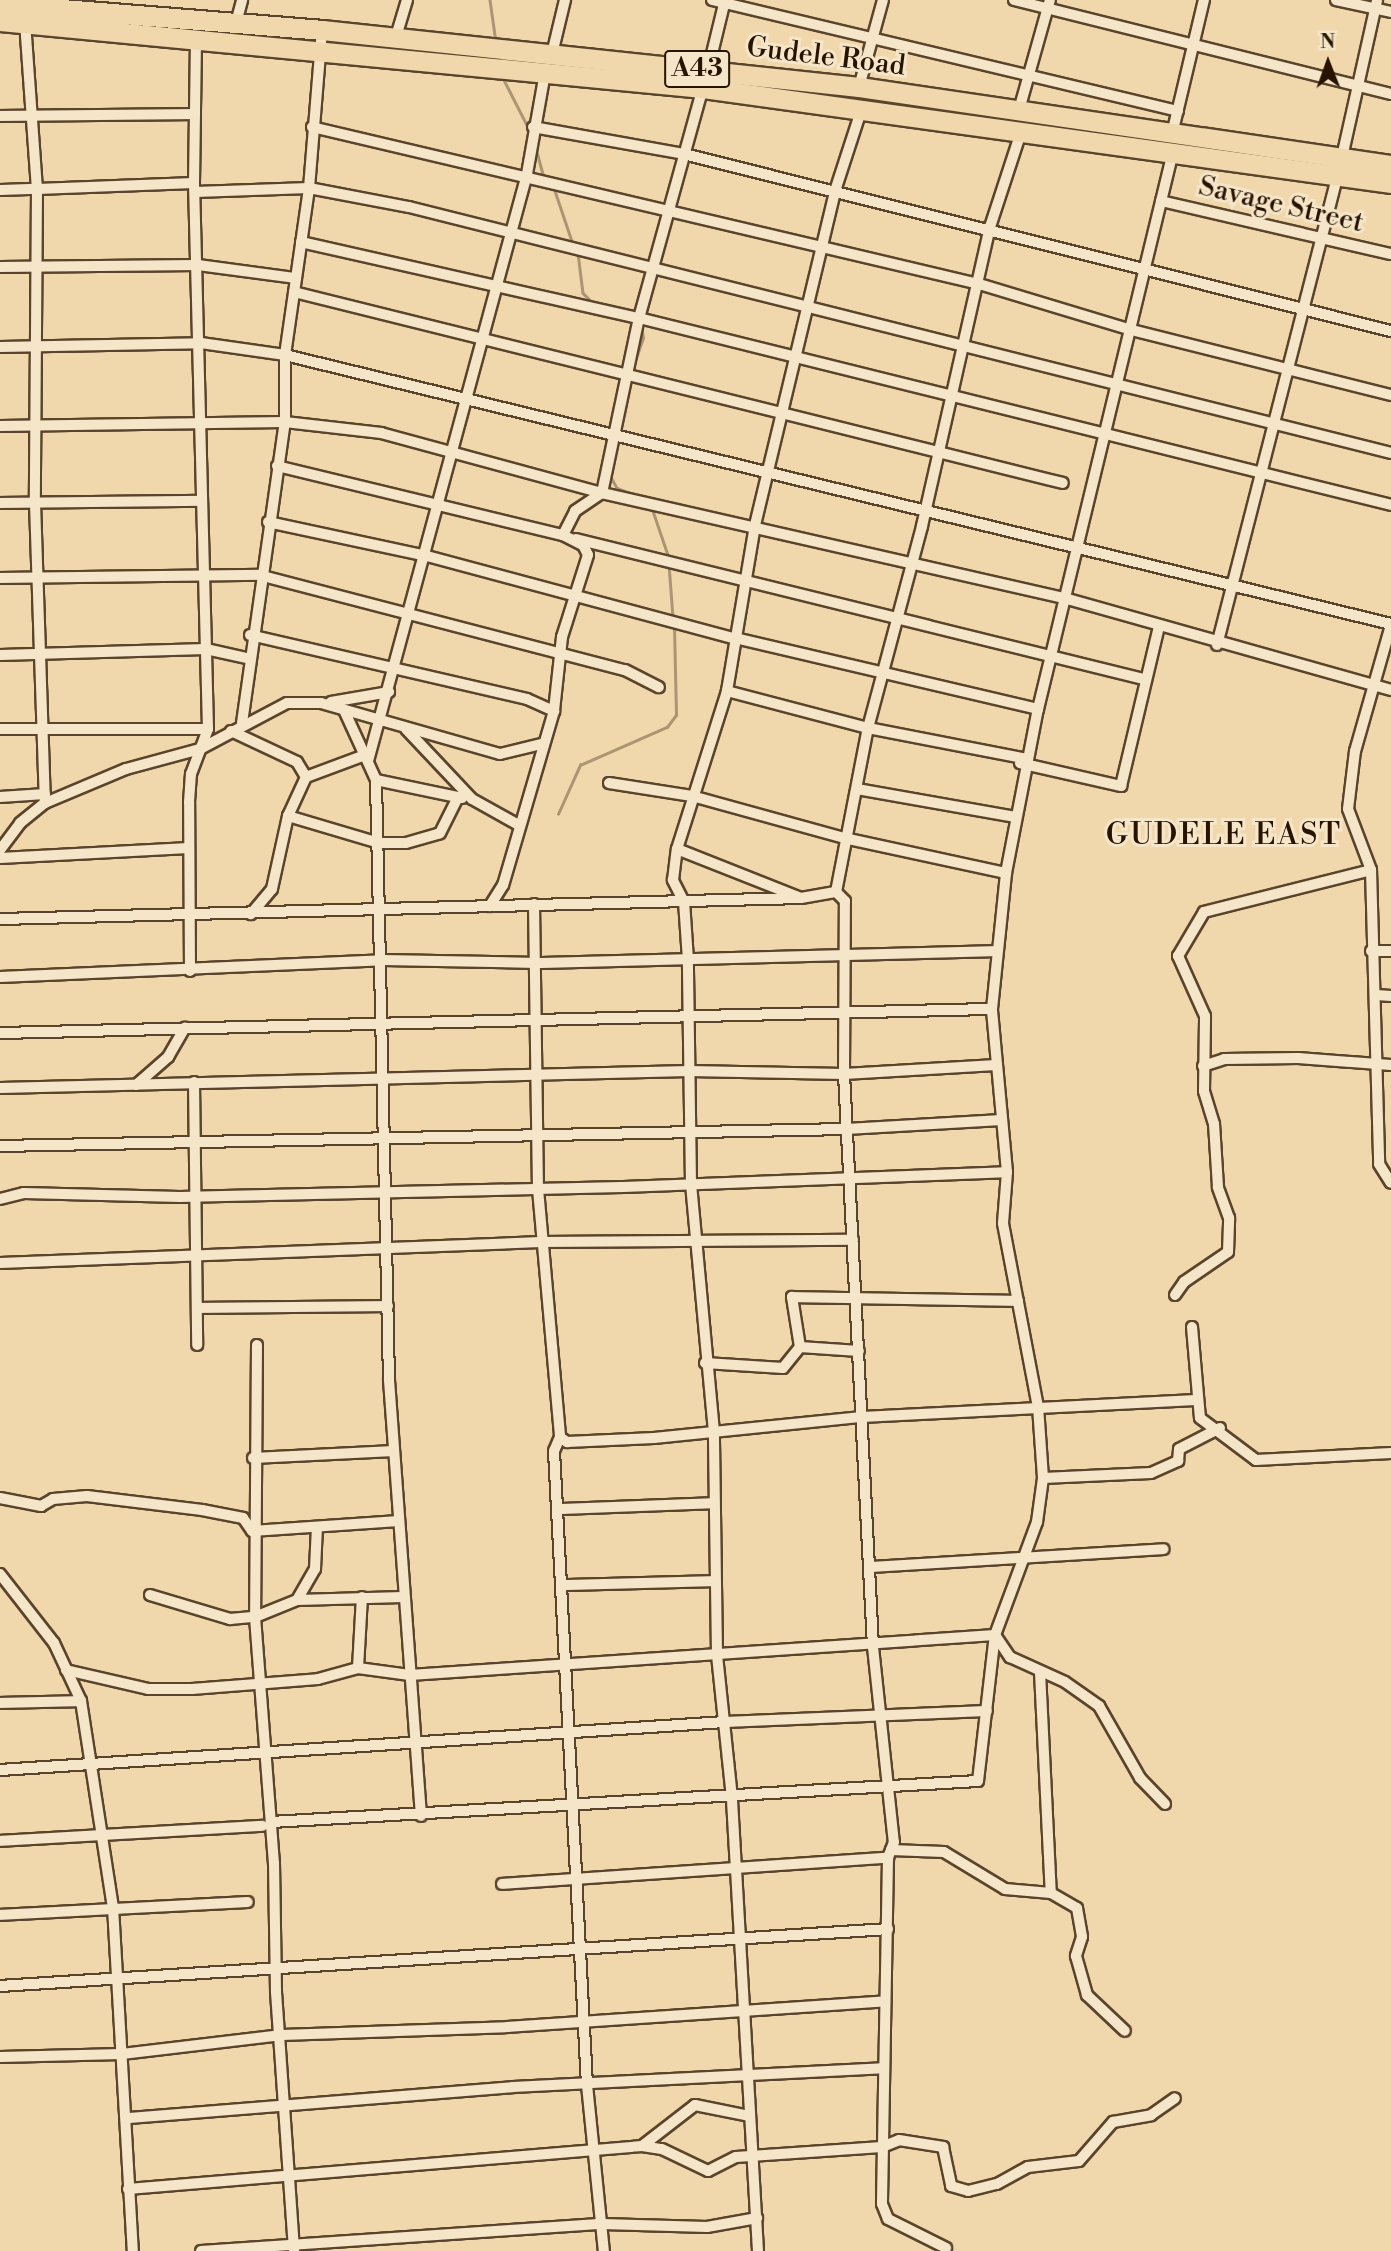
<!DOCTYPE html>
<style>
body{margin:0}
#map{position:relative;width:1391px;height:2251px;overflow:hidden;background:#f0d8ac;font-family:"Libre Bodoni",serif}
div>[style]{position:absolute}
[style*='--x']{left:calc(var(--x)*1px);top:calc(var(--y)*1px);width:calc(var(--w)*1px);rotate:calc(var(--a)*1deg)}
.stream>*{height:2.5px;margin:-1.25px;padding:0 1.25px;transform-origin:1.25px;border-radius:1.25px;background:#ac9572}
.roads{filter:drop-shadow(2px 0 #5a442b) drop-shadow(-2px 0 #5a442b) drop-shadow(0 2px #5a442b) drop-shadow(0 -2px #5a442b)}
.street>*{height:10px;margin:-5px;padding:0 5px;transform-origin:5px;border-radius:5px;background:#f5e6c9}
.highway>*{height:19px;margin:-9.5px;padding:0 9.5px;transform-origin:9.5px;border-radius:9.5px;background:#f0d8ac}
span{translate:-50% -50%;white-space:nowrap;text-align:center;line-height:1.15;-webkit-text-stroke:6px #f5e6c9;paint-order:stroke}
.shield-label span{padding:2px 5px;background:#f5e6c9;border:2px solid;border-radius:5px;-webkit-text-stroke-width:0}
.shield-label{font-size:26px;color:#281200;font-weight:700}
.street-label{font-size:28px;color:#281200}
.neighbourhood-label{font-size:30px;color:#281200;letter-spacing:2px}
.north{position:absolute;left:1293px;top:28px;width:70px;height:70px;-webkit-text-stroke:5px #f5e6c9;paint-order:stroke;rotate:359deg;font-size:19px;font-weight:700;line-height:28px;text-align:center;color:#281200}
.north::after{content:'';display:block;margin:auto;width:24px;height:32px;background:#281200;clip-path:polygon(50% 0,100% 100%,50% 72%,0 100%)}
</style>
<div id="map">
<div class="stream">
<i style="--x:490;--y:0;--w:42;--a:81.9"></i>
<i style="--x:502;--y:76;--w:59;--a:63"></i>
<i style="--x:536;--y:148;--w:31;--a:75"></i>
<i style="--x:554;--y:188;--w:59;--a:71.3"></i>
<i style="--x:578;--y:253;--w:40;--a:82.9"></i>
<i style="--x:583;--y:293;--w:16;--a:45"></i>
<i style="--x:635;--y:361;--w:24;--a:-71"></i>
<i style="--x:643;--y:338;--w:13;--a:-99"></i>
<i style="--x:611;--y:477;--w:13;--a:61"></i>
<i style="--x:617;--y:488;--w:28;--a:21"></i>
<i style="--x:652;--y:508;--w:53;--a:71.2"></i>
<i style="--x:669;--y:564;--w:53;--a:85.7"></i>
<i style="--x:558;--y:814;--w:54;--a:-65.8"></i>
<i style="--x:580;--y:765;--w:95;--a:-23.6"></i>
<i style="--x:667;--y:727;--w:15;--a:-53"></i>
<i style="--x:676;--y:715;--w:88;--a:-91.3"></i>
</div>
<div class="roads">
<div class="street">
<i style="--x:712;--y:0;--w:479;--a:13.4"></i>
<i style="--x:1014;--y:0;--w:389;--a:14"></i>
<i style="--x:1336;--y:0;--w:56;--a:12.3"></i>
<i style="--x:25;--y:22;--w:167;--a:85.9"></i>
<i style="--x:37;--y:189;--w:157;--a:-2.2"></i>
<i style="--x:236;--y:23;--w:24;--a:-75"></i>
<i style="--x:395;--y:40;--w:42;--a:-73.3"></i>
<i style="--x:552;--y:54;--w:56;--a:-76.5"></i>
<i style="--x:708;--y:70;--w:72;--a:-76.3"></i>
<i style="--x:859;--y:87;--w:90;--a:-74.6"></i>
<i style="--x:1019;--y:110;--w:114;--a:-74.3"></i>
<i style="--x:0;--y:116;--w:195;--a:-0.6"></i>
<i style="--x:312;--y:127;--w:685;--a:13.25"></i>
<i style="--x:979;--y:284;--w:156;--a:16.8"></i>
<i style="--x:1128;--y:329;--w:271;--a:14.1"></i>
<i style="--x:533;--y:127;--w:153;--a:10.1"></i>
<i style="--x:684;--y:154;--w:729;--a:14.06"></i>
<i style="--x:1172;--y:134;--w:138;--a:-76.6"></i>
<i style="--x:0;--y:190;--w:37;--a:-2"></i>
<i style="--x:37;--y:189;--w:314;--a:90.4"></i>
<i style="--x:35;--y:503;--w:300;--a:88.1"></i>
<i style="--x:195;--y:192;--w:114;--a:-2"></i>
<i style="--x:309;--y:188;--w:102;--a:10.8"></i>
<i style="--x:409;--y:207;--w:1012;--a:14.06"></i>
<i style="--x:1161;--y:201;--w:236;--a:13"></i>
<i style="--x:301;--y:242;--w:346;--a:12.7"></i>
<i style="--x:639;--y:318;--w:775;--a:13.96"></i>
<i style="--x:0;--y:267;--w:198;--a:-0.6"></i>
<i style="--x:198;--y:265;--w:99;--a:7.6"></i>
<i style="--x:294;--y:292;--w:792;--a:13.95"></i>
<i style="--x:0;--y:347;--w:201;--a:-1.1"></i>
<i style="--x:201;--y:343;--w:85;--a:8.1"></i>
<i style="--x:285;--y:355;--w:1138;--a:13.67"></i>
<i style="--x:0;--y:426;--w:285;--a:-0.8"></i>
<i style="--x:285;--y:422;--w:97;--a:6.5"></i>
<i style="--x:381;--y:433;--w:229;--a:15.2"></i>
<i style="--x:602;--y:493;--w:474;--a:12.8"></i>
<i style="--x:1064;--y:598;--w:340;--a:15.7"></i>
<i style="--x:277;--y:466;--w:294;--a:13.6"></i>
<i style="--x:563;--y:535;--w:22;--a:27"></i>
<i style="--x:583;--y:545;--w:11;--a:63"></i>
<i style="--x:588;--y:555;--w:86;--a:107.6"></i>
<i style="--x:562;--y:637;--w:74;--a:96.2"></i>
<i style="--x:554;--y:711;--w:181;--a:106.3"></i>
<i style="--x:503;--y:885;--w:25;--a:122"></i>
<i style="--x:0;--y:503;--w:202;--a:-0.6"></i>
<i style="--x:268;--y:522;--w:163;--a:12.1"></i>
<i style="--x:427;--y:556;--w:317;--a:15"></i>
<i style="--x:563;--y:535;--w:27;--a:-63"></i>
<i style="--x:575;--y:511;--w:32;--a:-34"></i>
<i style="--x:602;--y:493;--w:179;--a:-78.1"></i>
<i style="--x:639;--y:318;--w:239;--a:-74.5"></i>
<i style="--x:576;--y:539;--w:585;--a:13.85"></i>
<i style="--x:0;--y:578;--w:259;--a:-0.7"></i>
<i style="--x:259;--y:575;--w:378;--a:14.6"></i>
<i style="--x:625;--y:670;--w:38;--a:27"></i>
<i style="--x:1391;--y:625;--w:131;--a:105.9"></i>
<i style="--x:1355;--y:751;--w:58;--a:96.9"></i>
<i style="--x:1348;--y:809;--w:65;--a:69.3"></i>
<i style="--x:1371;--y:870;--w:294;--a:88.4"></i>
<i style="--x:1379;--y:1164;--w:22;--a:58"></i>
<i style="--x:250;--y:635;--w:284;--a:13"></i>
<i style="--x:527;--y:699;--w:30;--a:24"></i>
<i style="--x:1217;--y:645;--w:485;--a:-75.6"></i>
<i style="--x:1338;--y:175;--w:179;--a:-77.4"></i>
<i style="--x:0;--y:655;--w:206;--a:-1.7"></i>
<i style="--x:206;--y:649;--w:42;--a:12.4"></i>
<i style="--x:727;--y:691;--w:146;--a:14.7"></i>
<i style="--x:868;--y:728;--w:162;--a:11"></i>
<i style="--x:331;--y:702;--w:59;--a:-9.8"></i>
<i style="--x:1038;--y:709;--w:573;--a:-76.38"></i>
<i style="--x:344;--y:710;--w:77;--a:65.4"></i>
<i style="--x:376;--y:780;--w:600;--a:88.76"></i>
<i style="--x:389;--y:1380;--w:437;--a:85.8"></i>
<i style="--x:242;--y:723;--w:304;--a:-81.9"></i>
<i style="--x:285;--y:422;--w:67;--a:-90"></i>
<i style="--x:285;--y:355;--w:169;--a:-81.8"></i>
<i style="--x:309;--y:188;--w:159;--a:-85.3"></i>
<i style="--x:0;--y:729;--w:208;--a:0"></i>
<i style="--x:406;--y:729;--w:96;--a:46.7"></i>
<i style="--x:472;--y:799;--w:51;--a:29.1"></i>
<i style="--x:231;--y:731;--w:73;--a:25.2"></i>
<i style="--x:297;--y:762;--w:17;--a:59"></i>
<i style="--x:306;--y:777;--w:43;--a:114.8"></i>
<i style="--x:288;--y:816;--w:75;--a:102.4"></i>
<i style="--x:272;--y:889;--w:33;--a:130"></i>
<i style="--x:368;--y:761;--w:608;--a:-74.84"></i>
<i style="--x:527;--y:174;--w:103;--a:-79.9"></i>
<i style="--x:1020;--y:763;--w:104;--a:12.8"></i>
<i style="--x:1121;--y:786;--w:163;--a:-76.6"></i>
<i style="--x:306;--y:777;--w:63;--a:-20.4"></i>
<i style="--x:376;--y:780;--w:88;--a:11.8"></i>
<i style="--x:609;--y:783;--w:84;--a:8.9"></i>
<i style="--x:692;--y:796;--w:158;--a:15.4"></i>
<i style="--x:844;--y:838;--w:166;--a:12.2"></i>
<i style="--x:857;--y:789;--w:161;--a:10"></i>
<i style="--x:0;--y:797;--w:45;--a:-3.8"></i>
<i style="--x:288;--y:816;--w:95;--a:16.5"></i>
<i style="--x:379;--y:843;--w:27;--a:0"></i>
<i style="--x:406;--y:843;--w:35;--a:-16"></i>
<i style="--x:440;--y:833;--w:40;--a:-63.4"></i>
<i style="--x:677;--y:849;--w:133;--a:21.6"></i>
<i style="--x:801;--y:898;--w:36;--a:-10"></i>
<i style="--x:0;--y:850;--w:34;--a:-53"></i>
<i style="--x:20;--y:823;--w:32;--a:-39"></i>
<i style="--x:45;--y:803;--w:88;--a:-22.8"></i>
<i style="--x:126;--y:769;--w:77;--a:-15.1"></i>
<i style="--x:200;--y:749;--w:98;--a:-27.9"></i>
<i style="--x:287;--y:703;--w:34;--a:0"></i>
<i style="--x:321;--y:703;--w:186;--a:15.9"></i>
<i style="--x:500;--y:754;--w:42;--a:-13.7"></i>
<i style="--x:0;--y:858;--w:189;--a:-3"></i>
<i style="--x:534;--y:904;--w:285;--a:89.2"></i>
<i style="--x:538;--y:1189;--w:249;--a:84.9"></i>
<i style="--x:560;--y:1437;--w:9;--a:36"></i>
<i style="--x:567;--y:1442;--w:87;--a:-2.6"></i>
<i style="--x:654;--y:1438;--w:209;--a:-5.8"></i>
<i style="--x:862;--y:1417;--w:334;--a:-2.9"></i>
<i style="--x:0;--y:919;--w:801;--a:-1.5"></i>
<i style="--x:1371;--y:951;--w:20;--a:0"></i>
<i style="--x:190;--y:971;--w:169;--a:-90.3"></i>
<i style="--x:189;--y:802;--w:28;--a:-86"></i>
<i style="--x:191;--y:774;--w:48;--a:-69.3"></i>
<i style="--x:208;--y:729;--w:546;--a:-91.47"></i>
<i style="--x:194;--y:183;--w:146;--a:-89.2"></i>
<i style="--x:0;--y:977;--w:383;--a:-2.5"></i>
<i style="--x:383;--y:960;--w:154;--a:1.1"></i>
<i style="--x:537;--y:963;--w:458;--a:-1.5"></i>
<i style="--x:1376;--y:995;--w:15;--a:4"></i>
<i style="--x:0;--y:1033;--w:992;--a:-1.39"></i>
<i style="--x:996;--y:1065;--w:152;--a:176.6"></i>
<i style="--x:844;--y:1074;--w:173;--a:-89.7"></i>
<i style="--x:845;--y:901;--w:13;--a:-135"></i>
<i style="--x:836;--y:892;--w:167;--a:-79"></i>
<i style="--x:868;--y:728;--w:209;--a:-75"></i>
<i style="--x:922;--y:526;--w:307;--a:-77.2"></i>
<i style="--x:990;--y:227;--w:103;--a:-71.9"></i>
<i style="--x:1203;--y:1066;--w:22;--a:-18"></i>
<i style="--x:1224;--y:1059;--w:74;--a:-0.8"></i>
<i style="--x:1298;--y:1058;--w:93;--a:4.3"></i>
<i style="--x:194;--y:1082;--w:263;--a:89.3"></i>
<i style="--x:136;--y:1085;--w:43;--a:-41.2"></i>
<i style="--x:168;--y:1057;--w:34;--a:-60"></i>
<i style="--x:0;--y:1088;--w:689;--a:-1.41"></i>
<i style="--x:689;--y:1071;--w:155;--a:1.1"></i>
<i style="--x:844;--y:1074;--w:574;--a:87.1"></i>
<i style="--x:873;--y:1647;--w:196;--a:83.9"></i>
<i style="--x:894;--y:1842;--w:17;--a:111"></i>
<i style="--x:888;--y:1858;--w:346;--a:91"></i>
<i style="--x:882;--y:2204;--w:16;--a:68"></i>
<i style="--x:888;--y:2219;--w:65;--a:26.6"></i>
<i style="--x:0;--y:1146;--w:847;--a:-1.15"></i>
<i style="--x:847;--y:1129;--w:154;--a:-3.3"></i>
<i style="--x:0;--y:1199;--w:25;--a:-14"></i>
<i style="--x:24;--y:1193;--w:156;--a:1.5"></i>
<i style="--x:180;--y:1197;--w:442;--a:-1.3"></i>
<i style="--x:622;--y:1187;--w:385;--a:-2.2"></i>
<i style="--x:0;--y:1263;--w:541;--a:-2.22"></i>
<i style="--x:541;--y:1242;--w:312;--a:-0.4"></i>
<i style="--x:1175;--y:1295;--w:16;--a:-55"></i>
<i style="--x:1184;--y:1282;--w:53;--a:-34.3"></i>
<i style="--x:1228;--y:1252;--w:34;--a:-88"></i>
<i style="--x:1229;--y:1218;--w:33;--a:-110"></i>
<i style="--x:1218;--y:1187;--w:63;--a:-93.6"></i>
<i style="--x:1214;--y:1124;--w:34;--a:-107"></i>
<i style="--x:1204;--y:1091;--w:75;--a:-89.2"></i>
<i style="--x:1205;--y:1016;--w:66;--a:-114.2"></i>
<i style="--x:1178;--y:956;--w:51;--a:-59.4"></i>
<i style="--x:1204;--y:912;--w:172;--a:-14.1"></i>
<i style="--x:198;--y:1308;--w:190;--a:-0.6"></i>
<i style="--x:1192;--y:1327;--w:91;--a:85"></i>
<i style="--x:1200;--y:1418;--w:70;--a:36.9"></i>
<i style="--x:1256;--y:1460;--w:135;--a:-3"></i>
<i style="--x:257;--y:1345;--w:272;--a:90.4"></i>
<i style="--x:255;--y:1617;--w:247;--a:85.6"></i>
<i style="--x:274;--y:1863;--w:129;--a:89.1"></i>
<i style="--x:276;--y:1992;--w:260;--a:86"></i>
<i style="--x:800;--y:1347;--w:51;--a:-99.1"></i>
<i style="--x:792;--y:1297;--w:226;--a:1"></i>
<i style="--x:705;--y:1363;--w:78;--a:3.7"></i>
<i style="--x:783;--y:1368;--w:27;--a:-51"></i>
<i style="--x:800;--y:1347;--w:59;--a:3.9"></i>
<i style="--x:560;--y:1437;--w:15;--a:113"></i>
<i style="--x:554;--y:1451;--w:635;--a:87.02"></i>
<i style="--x:587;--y:2085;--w:167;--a:84.2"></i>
<i style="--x:253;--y:1458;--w:141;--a:-2.8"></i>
<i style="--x:1043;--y:1478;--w:108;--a:-2.7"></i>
<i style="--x:1151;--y:1473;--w:30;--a:-24"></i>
<i style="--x:1178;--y:1461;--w:12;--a:-85"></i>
<i style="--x:1179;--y:1449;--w:46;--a:-27.1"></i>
<i style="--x:0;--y:1498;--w:42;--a:11"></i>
<i style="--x:41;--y:1506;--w:14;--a:-30"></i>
<i style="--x:53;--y:1499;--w:34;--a:-5"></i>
<i style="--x:87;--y:1496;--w:116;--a:6.9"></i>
<i style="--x:202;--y:1510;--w:42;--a:11"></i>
<i style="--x:243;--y:1518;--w:16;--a:55"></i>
<i style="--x:252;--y:1531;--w:147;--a:-3.9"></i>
<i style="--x:560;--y:1509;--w:153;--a:-2.2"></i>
<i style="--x:872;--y:1567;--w:292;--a:-3.5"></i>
<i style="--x:0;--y:1574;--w:88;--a:52"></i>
<i style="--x:54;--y:1643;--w:64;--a:65"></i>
<i style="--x:81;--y:1701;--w:208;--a:81.2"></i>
<i style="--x:113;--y:1907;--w:345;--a:86.7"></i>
<i style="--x:563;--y:1585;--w:150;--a:-1.5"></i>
<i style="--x:150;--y:1595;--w:84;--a:16.7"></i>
<i style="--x:230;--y:1619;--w:25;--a:-5"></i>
<i style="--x:255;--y:1617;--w:45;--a:-22"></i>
<i style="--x:297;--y:1600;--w:106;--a:-1.6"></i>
<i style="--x:297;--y:1600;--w:36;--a:-60"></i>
<i style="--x:315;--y:1569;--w:42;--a:-87.3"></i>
<i style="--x:358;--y:1668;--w:71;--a:-86.8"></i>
<i style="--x:66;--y:1670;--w:84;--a:13"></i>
<i style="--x:148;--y:1689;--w:44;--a:0"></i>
<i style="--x:192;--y:1689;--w:126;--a:-4.5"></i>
<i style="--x:318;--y:1679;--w:41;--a:-15.4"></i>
<i style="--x:358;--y:1668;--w:52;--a:7.7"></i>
<i style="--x:410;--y:1675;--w:586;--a:-3.91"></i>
<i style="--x:995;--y:1635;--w:27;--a:56"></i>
<i style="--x:1010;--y:1657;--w:60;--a:24.4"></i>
<i style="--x:1065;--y:1682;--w:42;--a:35.2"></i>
<i style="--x:1099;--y:1706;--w:83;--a:60.3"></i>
<i style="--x:1140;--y:1778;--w:36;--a:46"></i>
<i style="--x:1040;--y:1672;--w:221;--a:87.2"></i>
<i style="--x:0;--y:1703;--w:81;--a:-1.4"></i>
<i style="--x:0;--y:1770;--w:726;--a:-3.79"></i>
<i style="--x:724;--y:1722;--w:263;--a:-2.4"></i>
<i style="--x:271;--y:1822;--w:708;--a:-3.32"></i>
<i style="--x:978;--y:1781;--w:147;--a:-83.4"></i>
<i style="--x:995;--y:1635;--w:121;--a:-69.6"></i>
<i style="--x:1037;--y:1522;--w:44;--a:-82.2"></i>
<i style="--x:1043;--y:1478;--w:71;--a:-94"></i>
<i style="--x:1038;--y:1407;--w:187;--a:-100.8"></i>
<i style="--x:1003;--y:1223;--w:51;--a:-85.5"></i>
<i style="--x:1007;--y:1172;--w:164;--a:-95.3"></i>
<i style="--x:992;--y:1009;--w:137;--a:-84.1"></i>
<i style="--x:1006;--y:873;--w:167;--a:-79"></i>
<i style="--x:1038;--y:709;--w:310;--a:-166.8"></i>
<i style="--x:0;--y:1841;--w:263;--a:-3.3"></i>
<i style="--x:891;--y:1850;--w:53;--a:2.2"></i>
<i style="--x:944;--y:1852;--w:71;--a:31.2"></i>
<i style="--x:1005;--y:1889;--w:46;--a:5"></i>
<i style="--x:1051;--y:1893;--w:30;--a:30"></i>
<i style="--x:1077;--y:1908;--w:29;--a:80"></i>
<i style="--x:1082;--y:1937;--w:20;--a:108"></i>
<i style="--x:1076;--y:1956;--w:41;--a:74.2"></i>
<i style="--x:1087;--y:1995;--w:52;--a:43.5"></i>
<i style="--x:502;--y:1884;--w:387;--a:-3.9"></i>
<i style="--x:0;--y:1915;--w:248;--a:-3"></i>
<i style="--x:0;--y:1986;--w:890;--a:-3.67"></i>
<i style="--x:0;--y:2057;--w:122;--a:-1.4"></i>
<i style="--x:122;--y:2054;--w:161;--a:-6.8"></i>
<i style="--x:282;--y:2035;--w:226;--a:-2"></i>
<i style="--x:508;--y:2027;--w:378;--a:-3.9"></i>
<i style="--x:128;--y:2118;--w:386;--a:-4.6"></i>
<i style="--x:513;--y:2087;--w:370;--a:-2.9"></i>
<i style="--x:642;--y:2146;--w:67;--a:-37.7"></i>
<i style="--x:695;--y:2105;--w:55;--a:11.5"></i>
<i style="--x:128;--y:2189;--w:516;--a:-4.78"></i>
<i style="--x:642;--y:2146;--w:20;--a:9"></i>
<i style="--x:662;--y:2149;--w:51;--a:25.6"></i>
<i style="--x:708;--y:2171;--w:31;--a:-27"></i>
<i style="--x:736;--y:2157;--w:146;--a:-3.9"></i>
<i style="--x:882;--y:2147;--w:18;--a:-22"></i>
<i style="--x:899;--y:2140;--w:45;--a:9"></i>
<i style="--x:943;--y:2147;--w:40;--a:78"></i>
<i style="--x:951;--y:2186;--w:18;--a:16"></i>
<i style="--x:968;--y:2191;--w:30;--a:-14"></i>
<i style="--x:997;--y:2184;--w:35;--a:-29"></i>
<i style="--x:1028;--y:2167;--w:51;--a:-6.7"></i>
<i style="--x:1079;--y:2161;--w:52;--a:-48.9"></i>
<i style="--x:1113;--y:2122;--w:39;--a:-10"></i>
<i style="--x:1151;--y:2115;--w:29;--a:-35"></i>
<i style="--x:201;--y:2251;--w:402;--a:-3.9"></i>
<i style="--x:602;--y:2224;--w:105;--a:1.6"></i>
<i style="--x:707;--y:2227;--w:51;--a:-10.2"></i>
<i style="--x:758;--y:2251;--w:454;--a:-93.3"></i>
<i style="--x:732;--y:1798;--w:144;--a:-96"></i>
<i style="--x:717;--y:1655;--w:223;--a:-90.8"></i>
<i style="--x:714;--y:1432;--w:248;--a:-95.3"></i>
<i style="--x:691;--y:1185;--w:225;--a:-90.8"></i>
<i style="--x:688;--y:960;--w:58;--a:-93.9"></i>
<i style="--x:684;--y:902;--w:25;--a:-117"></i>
<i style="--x:673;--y:880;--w:31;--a:-83"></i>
<i style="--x:677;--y:849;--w:166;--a:-72.4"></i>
<i style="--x:727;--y:691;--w:168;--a:-80.4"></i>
<i style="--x:755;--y:525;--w:343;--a:-76.5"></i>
<i style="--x:835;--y:191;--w:87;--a:-72"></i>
</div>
<div class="highway">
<i style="--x:0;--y:4;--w:323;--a:4.6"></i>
<i style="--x:322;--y:30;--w:540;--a:6.06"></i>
<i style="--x:859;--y:87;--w:538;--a:8.34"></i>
<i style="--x:0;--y:21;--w:706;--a:5.44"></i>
<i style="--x:703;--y:88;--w:695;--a:7.86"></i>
</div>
</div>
<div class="shield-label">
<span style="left:697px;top:69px">A43</span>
</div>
<div class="street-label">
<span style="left:826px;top:57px;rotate:7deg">Gudele Road</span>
<span style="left:1281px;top:205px;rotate:13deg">Savage Street</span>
</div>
<div class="neighbourhood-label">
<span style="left:1224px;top:835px">GUDELE EAST</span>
</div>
<div class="north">N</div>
</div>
